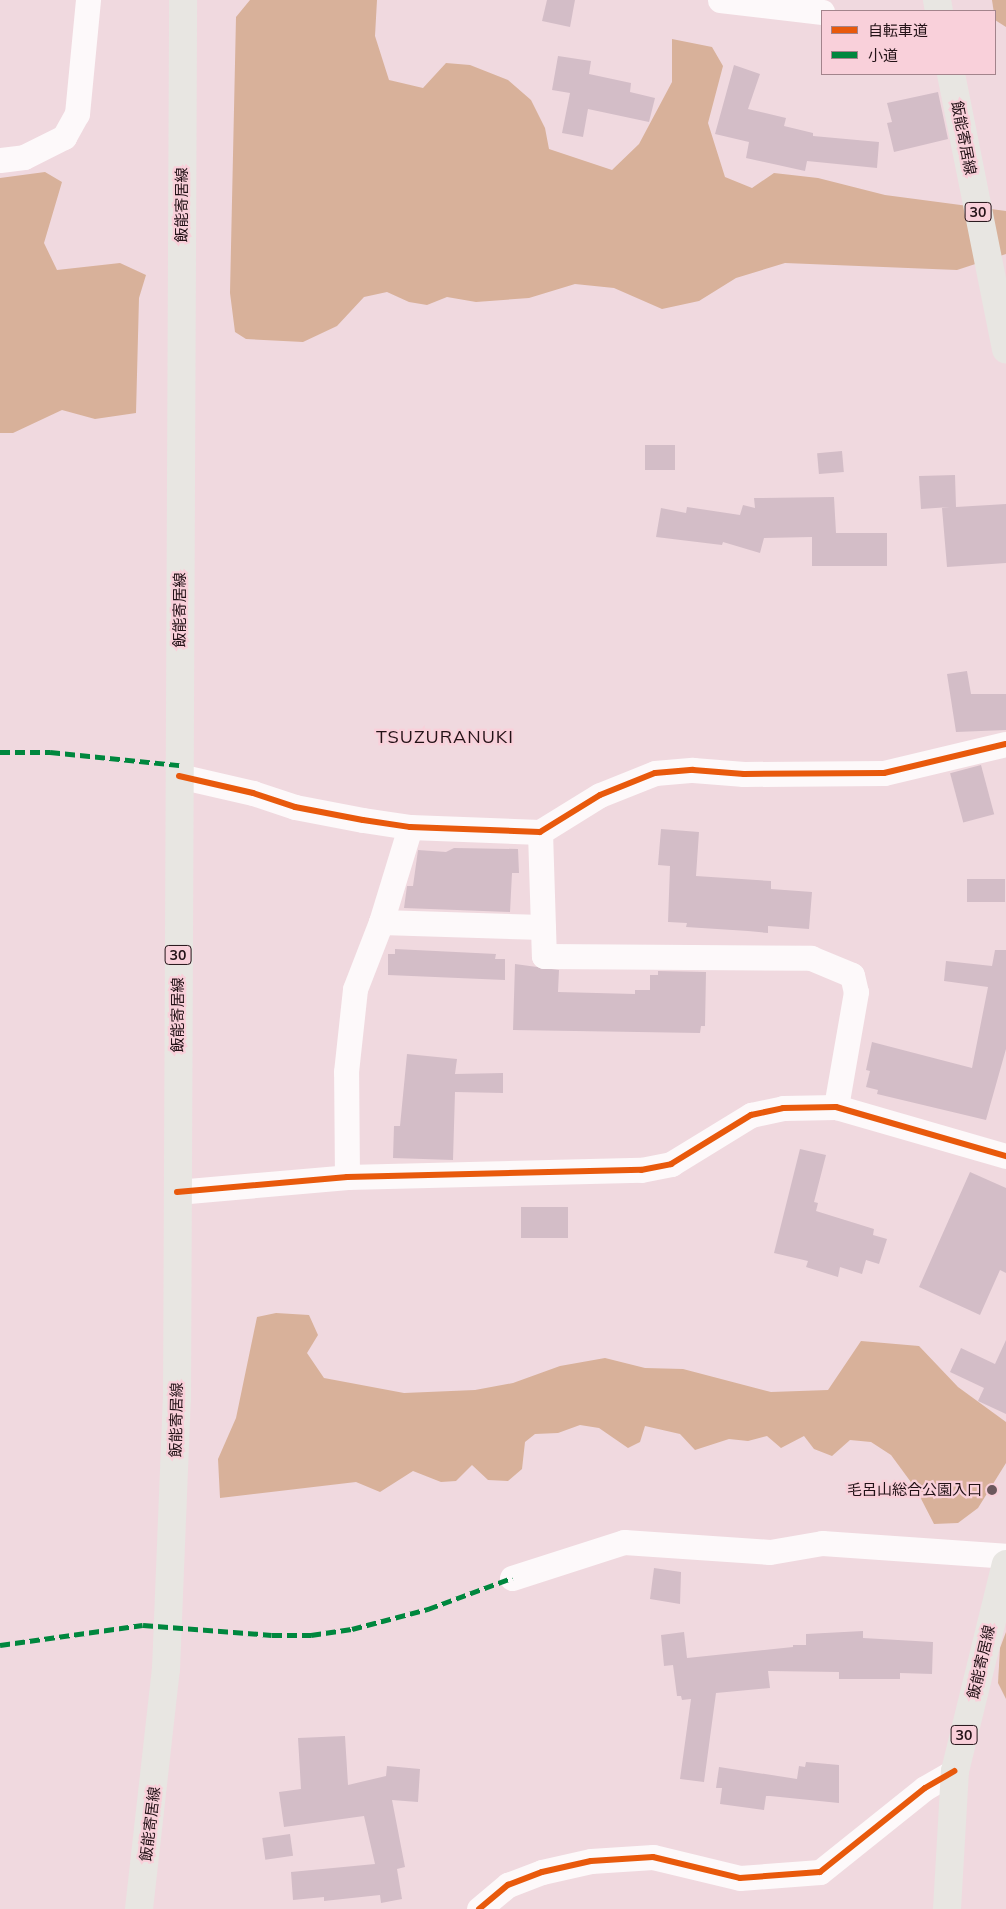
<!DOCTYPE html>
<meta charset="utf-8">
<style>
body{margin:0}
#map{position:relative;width:1006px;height:1909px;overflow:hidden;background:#f0d9df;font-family:Mulish,"Noto Sans JP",sans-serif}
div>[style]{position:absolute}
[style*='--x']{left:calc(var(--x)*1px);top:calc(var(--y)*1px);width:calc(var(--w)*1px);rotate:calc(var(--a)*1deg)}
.forest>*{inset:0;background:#d8b19a}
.building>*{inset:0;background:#d3bdc7;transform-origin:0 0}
.minor>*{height:25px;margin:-12.5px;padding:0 12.5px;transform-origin:12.5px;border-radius:12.5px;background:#fdf9fa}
.primary>*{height:28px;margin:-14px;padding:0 14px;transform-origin:14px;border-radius:14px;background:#e8e6e2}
.quiet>*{height:5px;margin-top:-2.5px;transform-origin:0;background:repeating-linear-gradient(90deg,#00873e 0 10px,transparent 0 15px)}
.cycleway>*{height:6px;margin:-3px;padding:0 3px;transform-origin:3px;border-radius:3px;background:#e8590c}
.dots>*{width:14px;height:14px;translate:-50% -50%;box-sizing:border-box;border:2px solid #f9d0da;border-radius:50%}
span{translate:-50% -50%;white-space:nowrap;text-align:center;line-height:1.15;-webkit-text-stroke:4.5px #f9d0da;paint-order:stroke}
.shield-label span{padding:1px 4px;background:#f9d0da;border:1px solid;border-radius:4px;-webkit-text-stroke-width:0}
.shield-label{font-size:14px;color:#231217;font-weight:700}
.street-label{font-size:15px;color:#231217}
.poi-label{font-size:15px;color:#231217}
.right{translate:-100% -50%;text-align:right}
.quarter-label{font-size:18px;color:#231217;letter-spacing:1px}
.legend{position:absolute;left:821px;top:10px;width:175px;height:65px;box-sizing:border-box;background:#f9d0da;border:1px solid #a3848c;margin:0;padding:6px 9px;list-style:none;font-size:15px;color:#231217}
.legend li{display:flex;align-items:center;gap:10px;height:25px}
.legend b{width:25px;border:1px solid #a3848c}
</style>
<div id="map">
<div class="forest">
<i style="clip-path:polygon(250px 0,377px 0,375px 36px,389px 80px,423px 88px,446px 63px,470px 65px,508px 80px,531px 100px,545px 128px,549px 149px,612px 170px,639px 144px,672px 82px,672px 39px,712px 47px,723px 66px,708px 123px,725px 177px,752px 188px,774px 173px,818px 178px,885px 195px,1006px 211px,1006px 254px,957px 270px,785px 263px,736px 278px,699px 301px,662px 309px,614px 288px,575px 284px,529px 298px,476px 302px,447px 297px,427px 305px,409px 302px,387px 292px,364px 297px,337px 326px,303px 342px,246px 339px,235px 332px,230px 293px,236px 17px)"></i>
<i style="clip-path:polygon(992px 0,1006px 0,1006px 27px,995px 20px)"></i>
<i style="clip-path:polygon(45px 172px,62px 182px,44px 243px,57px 270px,120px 263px,146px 275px,139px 298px,136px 413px,95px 419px,62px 410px,13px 433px,0 433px,0 178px)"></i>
<i style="clip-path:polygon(276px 1313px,309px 1315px,318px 1335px,307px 1353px,324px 1378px,404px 1393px,475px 1390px,513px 1383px,560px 1366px,605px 1358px,645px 1368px,683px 1369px,771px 1392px,828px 1390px,861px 1341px,919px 1346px,958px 1387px,1006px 1422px,1006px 1463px,978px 1508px,958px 1523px,934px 1524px,916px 1489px,891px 1455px,871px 1442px,850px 1440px,832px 1456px,814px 1449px,804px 1436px,781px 1448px,767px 1436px,748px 1441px,729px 1439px,695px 1450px,680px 1434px,645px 1426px,640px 1442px,628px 1448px,599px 1428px,580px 1425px,558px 1433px,535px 1434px,525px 1442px,522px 1469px,508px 1481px,488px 1480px,472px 1465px,456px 1481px,441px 1482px,413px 1471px,380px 1492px,356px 1482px,220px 1498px,218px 1459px,236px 1418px,257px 1317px)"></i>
<i style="clip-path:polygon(1006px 1632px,1006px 1699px,998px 1683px,1000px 1648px)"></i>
</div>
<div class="building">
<i style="clip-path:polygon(547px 0,575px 0,570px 27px,542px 21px)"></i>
<i style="clip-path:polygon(558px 56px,591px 61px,589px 74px,631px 83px,630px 92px,655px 98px,649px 122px,588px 109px,583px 137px,562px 133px,570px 93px,552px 90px)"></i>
<i style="clip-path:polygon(734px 65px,760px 74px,748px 109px,786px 118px,784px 126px,813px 133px,813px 136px,879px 142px,877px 168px,807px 161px,805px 171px,746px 158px,749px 142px,715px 134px)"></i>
<i style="clip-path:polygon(938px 92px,948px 139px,894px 152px,887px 123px,892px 122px,887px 103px)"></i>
<i style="left:645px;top:445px;width:30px;height:25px"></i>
<i style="left:842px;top:451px;width:21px;height:25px;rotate:85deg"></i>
<i style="clip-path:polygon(955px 475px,956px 507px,1006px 504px,1006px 563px,947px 567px,942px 508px,950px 507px,921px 509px,919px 476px)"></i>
<i style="clip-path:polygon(834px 497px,836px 533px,887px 533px,887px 566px,812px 566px,812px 537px,764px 538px,760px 553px,723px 542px,722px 545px,656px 537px,661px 508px,686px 513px,687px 507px,740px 515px,743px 505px,755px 508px,754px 498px)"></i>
<i style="clip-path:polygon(967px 671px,971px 694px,1006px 694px,1006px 730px,956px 732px,947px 674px)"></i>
<i style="left:981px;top:765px;width:51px;height:32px;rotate:75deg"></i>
<i style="clip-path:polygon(661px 829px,699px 832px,696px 876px,771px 881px,771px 889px,812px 892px,809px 929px,768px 926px,768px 933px,748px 931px,686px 927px,687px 923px,668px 922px,670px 866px,658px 865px)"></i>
<i style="clip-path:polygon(454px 848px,518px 849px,519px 873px,512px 873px,510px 912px,404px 908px,407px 886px,413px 886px,418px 850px,446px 852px)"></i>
<i style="left:1005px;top:879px;width:23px;height:38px;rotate:90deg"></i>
<i style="clip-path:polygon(395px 949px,496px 954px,495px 959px,505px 959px,505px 980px,388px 975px,388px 954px,395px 954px)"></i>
<i style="clip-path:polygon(995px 950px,1006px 950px,1006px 1049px,986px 1120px,877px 1094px,878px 1090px,866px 1087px,870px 1071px,866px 1070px,872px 1042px,972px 1068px,988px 987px,944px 981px,946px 961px,992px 966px)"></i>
<i style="clip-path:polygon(515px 964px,559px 970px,558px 992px,635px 994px,635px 990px,650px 990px,650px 975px,658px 975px,658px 971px,706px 972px,705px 1026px,701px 1026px,700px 1033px,513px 1030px)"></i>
<i style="clip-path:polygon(407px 1054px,457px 1059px,455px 1074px,503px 1073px,503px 1093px,455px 1092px,453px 1160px,393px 1158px,394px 1126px,400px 1126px)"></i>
<i style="clip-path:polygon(800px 1149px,826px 1155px,814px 1202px,818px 1203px,816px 1211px,874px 1229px,873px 1235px,887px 1239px,879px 1264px,866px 1260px,862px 1274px,840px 1267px,838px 1277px,806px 1267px,808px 1261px,774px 1253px)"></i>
<i style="clip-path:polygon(970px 1172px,1006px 1188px,1006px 1273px,1000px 1270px,980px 1315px,919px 1287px)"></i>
<i style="left:521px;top:1207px;width:47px;height:31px"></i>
<i style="clip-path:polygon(1006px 1340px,1006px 1414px,978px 1401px,984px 1388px,950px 1372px,961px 1348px,995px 1364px)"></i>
<i style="clip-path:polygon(654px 1568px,681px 1572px,680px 1604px,650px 1599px)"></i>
<i style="clip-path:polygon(863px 1631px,863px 1638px,933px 1642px,932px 1674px,900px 1673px,900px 1679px,839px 1679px,839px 1672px,768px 1671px,770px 1688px,716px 1693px,704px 1782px,680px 1779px,691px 1699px,682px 1700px,681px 1696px,677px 1696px,673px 1665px,664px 1666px,661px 1635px,684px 1632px,687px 1658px,793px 1647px,793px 1645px,806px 1645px,806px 1634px)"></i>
<i style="clip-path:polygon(345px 1736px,348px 1785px,386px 1776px,387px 1766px,420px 1769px,418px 1802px,392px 1800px,405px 1867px,397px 1869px,402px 1899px,381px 1903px,380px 1895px,324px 1901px,324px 1897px,293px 1900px,291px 1872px,375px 1864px,364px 1816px,284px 1827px,279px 1792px,301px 1789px,298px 1738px)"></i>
<i style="clip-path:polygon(806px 1762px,839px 1765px,839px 1803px,770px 1796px,766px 1796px,764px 1810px,720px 1804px,722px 1788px,716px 1788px,719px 1767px,797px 1779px,799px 1766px,805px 1767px)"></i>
<i style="left:290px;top:1834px;width:22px;height:28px;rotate:82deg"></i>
</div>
<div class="minor">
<i style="--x:720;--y:0;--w:103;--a:6.7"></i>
<i style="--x:0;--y:160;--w:24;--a:-7"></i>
<i style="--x:24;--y:157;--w:45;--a:-26.6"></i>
<i style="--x:64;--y:137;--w:26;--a:-61"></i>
<i style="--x:77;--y:114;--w:115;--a:-84.5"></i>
<i style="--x:179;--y:776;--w:76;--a:12.9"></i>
<i style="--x:253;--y:793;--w:44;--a:18.4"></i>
<i style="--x:295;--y:807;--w:69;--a:10.8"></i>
<i style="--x:363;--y:820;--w:48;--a:8.5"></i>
<i style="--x:410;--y:827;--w:130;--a:2.2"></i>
<i style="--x:540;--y:832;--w:70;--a:-31.7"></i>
<i style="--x:600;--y:795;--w:59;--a:-21.8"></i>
<i style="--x:655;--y:773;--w:38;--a:-5"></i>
<i style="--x:693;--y:770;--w:51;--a:4.5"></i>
<i style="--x:744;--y:774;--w:140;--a:-0.4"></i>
<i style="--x:884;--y:773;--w:125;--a:-13.4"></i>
<i style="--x:540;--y:832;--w:124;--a:88.2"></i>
<i style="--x:544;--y:956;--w:267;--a:0.4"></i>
<i style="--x:811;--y:958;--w:44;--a:22.5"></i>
<i style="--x:852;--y:975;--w:17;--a:77"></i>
<i style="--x:856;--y:992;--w:117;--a:99.9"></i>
<i style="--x:381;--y:922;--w:162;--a:1.8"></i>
<i style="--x:347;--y:1177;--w:105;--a:-90.5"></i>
<i style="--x:346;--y:1072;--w:83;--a:-83.8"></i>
<i style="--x:355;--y:989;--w:72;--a:-68.8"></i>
<i style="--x:381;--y:922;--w:99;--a:-73"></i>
<i style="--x:177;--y:1192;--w:171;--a:-5"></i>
<i style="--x:347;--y:1177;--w:294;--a:-1.4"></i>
<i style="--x:641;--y:1170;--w:31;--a:-11"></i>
<i style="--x:671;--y:1164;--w:94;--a:-31.5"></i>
<i style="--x:751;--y:1115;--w:33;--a:-12"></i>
<i style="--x:783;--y:1108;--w:53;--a:-1.1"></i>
<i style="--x:836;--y:1107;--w:177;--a:16.1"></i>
<i style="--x:512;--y:1578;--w:118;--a:-17.8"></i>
<i style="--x:624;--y:1542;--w:146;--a:3.9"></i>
<i style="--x:770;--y:1552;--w:53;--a:-9.8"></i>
<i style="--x:822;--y:1543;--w:184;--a:4"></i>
<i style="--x:479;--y:1909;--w:38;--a:-40"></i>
<i style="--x:508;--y:1885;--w:36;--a:-21"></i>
<i style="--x:542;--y:1872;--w:50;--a:-12.7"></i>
<i style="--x:591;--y:1861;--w:62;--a:-3.7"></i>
<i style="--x:653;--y:1857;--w:89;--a:13.6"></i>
<i style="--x:740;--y:1878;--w:80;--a:-4.3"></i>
<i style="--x:820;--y:1872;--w:134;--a:-38.7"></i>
<i style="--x:925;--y:1788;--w:34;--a:-30"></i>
</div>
<div class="primary">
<i style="--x:937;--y:0;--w:11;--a:80"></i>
<i style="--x:951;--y:74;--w:281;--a:78.7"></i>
<i style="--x:139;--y:1909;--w:242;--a:-83.6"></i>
<i style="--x:166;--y:1669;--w:270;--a:-87.7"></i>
<i style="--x:177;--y:1399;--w:1399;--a:-89.75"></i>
<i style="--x:947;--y:1909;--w:138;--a:-86.7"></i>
<i style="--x:955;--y:1771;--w:213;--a:-76.2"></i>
</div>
<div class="quiet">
<i style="--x:0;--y:752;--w:50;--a:0"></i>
<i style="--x:50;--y:752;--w:130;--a:5.8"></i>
<i style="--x:0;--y:1645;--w:144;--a:-8"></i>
<i style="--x:143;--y:1625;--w:129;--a:4.4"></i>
<i style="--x:272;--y:1635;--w:39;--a:0"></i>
<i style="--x:311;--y:1635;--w:41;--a:-8.3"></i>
<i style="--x:352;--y:1629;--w:79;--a:-14.7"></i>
<i style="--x:428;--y:1609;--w:90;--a:-20.3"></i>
</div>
<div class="cycleway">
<i style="--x:179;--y:776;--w:76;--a:12.9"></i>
<i style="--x:253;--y:793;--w:44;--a:18.4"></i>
<i style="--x:295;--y:807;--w:69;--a:10.8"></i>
<i style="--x:363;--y:820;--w:48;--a:8.5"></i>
<i style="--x:410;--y:827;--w:130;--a:2.2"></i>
<i style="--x:540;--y:832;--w:70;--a:-31.7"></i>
<i style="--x:600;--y:795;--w:59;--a:-21.8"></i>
<i style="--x:655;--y:773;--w:38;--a:-5"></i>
<i style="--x:693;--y:770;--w:51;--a:4.5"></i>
<i style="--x:744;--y:774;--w:140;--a:-0.4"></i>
<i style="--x:884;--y:773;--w:125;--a:-13.4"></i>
<i style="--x:177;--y:1192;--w:171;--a:-5"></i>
<i style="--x:347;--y:1177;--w:294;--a:-1.4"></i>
<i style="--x:641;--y:1170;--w:31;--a:-11"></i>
<i style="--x:671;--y:1164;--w:94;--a:-31.5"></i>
<i style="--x:751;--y:1115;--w:33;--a:-12"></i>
<i style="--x:783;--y:1108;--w:53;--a:-1.1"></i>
<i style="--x:836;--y:1107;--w:177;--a:16.1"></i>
<i style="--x:479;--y:1909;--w:38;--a:-40"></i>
<i style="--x:508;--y:1885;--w:36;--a:-21"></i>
<i style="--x:542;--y:1872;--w:50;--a:-12.7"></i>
<i style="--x:591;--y:1861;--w:62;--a:-3.7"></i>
<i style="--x:653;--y:1857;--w:89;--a:13.6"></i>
<i style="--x:740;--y:1878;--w:80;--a:-4.3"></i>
<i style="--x:820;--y:1872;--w:134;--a:-38.7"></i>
<i style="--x:925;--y:1788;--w:34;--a:-30"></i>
</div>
<div class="dots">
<i style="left:992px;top:1490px;background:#6b585d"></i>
</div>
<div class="shield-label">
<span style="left:978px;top:212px">30</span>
<span style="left:178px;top:955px">30</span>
<span style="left:964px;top:1735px">30</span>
</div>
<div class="street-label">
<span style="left:964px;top:138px;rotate:79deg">飯能寄居線</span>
<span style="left:182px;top:205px;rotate:-90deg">飯能寄居線</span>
<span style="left:180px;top:610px;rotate:-90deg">飯能寄居線</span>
<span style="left:178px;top:1015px;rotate:-90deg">飯能寄居線</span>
<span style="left:176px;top:1420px;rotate:-89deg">飯能寄居線</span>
<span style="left:981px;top:1662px;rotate:-77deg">飯能寄居線</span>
<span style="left:150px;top:1824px;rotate:-83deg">飯能寄居線</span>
</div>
<div class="poi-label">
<span class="right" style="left:982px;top:1490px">毛呂山総合公園入口</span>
</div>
<div class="quarter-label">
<span style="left:445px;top:737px">TSUZURANUKI</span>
</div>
<ul class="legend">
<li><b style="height:6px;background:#e8590c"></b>自転車道</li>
<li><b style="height:6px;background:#00873e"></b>小道</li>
</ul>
</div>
